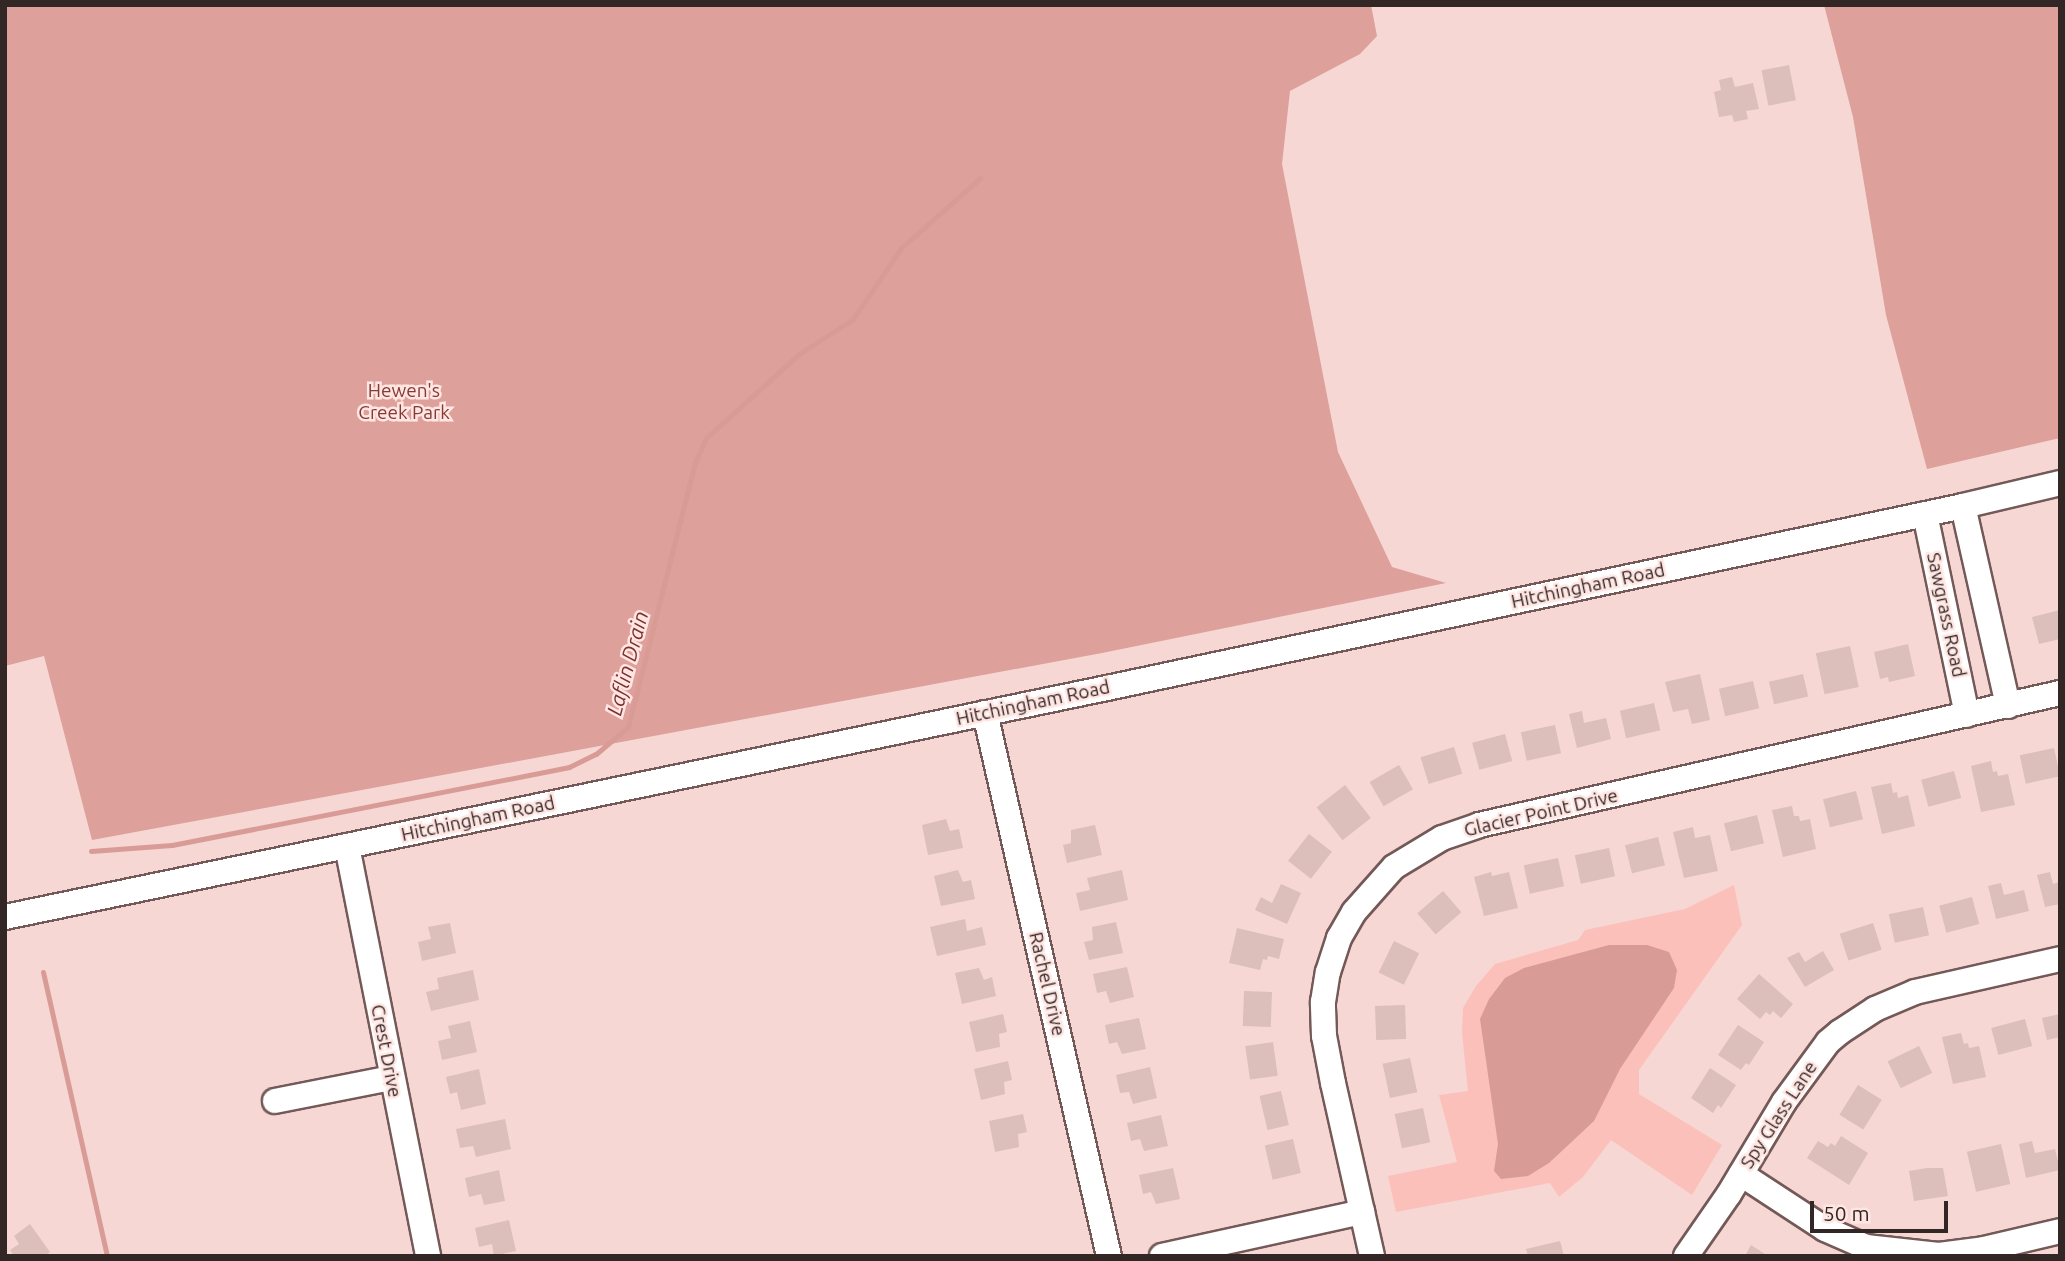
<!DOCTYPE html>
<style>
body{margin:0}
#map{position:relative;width:2065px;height:1261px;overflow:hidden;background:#f6d7d4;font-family:Ubuntu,sans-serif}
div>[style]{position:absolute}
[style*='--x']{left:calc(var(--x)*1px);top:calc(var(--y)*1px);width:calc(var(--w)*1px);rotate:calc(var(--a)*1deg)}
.green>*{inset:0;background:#fcc0ba}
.forest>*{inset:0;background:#dda09a}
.water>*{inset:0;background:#d99b96}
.stream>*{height:5px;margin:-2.5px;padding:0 2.5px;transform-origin:2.5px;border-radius:2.5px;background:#d99b96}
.building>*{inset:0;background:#dcbebb;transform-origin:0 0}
.roads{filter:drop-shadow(2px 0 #735957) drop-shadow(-2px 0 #735957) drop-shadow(0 2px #735957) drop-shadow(0 -2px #735957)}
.minor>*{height:24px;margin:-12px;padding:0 12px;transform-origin:12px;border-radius:12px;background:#fff}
span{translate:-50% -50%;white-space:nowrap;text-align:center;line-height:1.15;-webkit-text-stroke:5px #ffe6e3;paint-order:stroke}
.park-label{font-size:19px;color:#853a36}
.street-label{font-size:19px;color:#332726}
.water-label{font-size:21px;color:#7b312e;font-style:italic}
.frame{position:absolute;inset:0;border:7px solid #332726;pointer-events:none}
.scale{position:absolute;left:1810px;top:1201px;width:138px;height:32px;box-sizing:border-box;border:4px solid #332726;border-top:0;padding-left:9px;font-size:21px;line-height:24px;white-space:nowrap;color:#332726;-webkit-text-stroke:5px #ffe6e3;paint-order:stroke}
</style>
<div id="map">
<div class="green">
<i style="clip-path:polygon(1734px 885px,1742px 925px,1639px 1070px,1639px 1094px,1722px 1145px,1692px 1195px,1611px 1140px,1583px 1177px,1559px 1197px,1550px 1183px,1396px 1212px,1388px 1176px,1457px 1162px,1439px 1095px,1468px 1091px,1462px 1033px,1463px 1008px,1476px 986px,1495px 964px,1578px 940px,1585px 930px,1685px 909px)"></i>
</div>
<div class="forest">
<i style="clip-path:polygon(5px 5px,1371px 5px,1377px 36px,1360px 54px,1290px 91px,1282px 164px,1338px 452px,1392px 567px,1446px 583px,1102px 653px,92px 840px,44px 656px,5px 666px)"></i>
<i style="clip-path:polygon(1824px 5px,2060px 5px,2060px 438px,1927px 469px,1886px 315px,1853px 117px)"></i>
</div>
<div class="water">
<i style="clip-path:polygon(1609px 945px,1647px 945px,1669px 952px,1677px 970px,1674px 988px,1620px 1069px,1594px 1121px,1549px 1163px,1528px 1176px,1501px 1179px,1494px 1171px,1498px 1144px,1480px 1019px,1489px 999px,1505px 978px,1524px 968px)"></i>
</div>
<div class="stream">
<i style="--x:91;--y:851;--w:81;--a:-4.2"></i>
<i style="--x:172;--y:845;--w:405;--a:-11.1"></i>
<i style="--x:569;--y:767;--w:30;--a:-26"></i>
<i style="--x:596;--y:754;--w:42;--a:-40.2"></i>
<i style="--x:628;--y:727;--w:272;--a:-75.8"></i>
<i style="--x:695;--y:463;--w:27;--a:-66"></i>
<i style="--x:706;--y:438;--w:125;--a:-42.1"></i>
<i style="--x:799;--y:354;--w:64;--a:-32.9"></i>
<i style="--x:853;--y:319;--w:86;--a:-55.9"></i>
<i style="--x:901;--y:248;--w:106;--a:-41.5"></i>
<i style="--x:43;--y:972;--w:291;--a:77.3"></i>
</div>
<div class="building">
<i style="left:1789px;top:65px;width:36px;height:28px;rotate:79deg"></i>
<i style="clip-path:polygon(1732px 77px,1735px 87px,1753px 83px,1759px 109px,1746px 111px,1748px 119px,1734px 122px,1732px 115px,1719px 117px,1714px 92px,1721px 90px,1719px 80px)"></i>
<i style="clip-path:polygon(2060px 610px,2060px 639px,2039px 644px,2032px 617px)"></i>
<i style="clip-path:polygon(1908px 644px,1915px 676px,1889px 682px,1888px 677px,1880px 679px,1874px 652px)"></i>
<i style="left:1850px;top:646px;width:42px;height:35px;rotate:78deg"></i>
<i style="clip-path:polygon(1700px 674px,1710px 720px,1692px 724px,1688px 709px,1673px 712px,1665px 682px)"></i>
<i style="left:1803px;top:674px;width:23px;height:35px;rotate:77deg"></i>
<i style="left:1753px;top:681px;width:28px;height:35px;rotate:77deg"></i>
<i style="left:1654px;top:703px;width:28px;height:35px;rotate:77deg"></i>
<i style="clip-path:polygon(1582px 711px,1584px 723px,1606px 718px,1611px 739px,1577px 748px,1569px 714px)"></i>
<i style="left:1555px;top:725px;width:29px;height:35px;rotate:78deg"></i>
<i style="left:1505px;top:734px;width:28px;height:34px;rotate:75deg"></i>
<i style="left:1454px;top:747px;width:28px;height:35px;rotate:73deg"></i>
<i style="left:2054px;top:748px;width:29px;height:35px;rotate:78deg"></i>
<i style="clip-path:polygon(1991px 761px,1993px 772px,1997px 771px,1998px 776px,2008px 774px,2015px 805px,1981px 812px,1971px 766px)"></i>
<i style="left:1399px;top:765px;width:28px;height:34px;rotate:60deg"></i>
<i style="left:1954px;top:771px;width:28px;height:34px;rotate:75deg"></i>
<i style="clip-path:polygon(1891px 783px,1893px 793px,1897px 792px,1898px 798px,1908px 795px,1915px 826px,1882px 834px,1871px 787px)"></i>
<i style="left:1345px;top:785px;width:42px;height:36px;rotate:52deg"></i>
<i style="left:1856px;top:791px;width:29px;height:34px;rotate:76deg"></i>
<i style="clip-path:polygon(1792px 806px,1794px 816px,1799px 816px,1800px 821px,1810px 819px,1816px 849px,1783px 857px,1772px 810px)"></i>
<i style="left:1757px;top:815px;width:29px;height:34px;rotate:76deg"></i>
<i style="clip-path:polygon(946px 819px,950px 831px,959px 829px,963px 848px,928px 855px,922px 825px)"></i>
<i style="clip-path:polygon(1095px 825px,1102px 855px,1067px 863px,1063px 845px,1071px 843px,1071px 830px)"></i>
<i style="clip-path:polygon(1693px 827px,1695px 838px,1710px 835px,1718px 871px,1684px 878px,1673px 832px)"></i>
<i style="left:1309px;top:834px;width:29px;height:34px;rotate:38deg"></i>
<i style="left:1658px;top:837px;width:29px;height:34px;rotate:76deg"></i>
<i style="left:1609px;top:848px;width:29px;height:35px;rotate:78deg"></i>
<i style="left:1558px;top:858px;width:29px;height:35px;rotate:78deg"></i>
<i style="clip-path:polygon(958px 870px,963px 882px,971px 880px,975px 899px,941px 906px,934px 876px)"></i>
<i style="clip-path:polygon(1122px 870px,1128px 900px,1080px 911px,1076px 893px,1090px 890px,1087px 878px)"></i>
<i style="clip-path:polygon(1491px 872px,1492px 876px,1509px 872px,1518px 908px,1484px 916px,1474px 877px)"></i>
<i style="clip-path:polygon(2050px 872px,2053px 884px,2060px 882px,2060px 904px,2045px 907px,2037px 875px)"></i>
<i style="clip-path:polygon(2001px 883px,2004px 895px,2024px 890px,2029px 911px,1996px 919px,1988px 886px)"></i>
<i style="clip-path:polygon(1281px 884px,1301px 893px,1287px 924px,1255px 910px,1261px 897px,1272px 903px)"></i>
<i style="left:1443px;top:891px;width:28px;height:34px;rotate:49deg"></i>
<i style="left:1972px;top:897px;width:28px;height:34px;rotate:75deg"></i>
<i style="left:1923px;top:907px;width:29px;height:35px;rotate:78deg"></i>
<i style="clip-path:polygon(965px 919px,967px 931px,982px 927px,986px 945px,937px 956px,930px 927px)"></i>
<i style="clip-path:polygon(1116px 922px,1123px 953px,1089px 960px,1084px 942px,1093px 940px,1092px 927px)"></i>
<i style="clip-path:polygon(450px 923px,456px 953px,422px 961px,418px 942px,431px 939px,428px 927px)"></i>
<i style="left:1873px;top:923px;width:28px;height:35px;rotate:72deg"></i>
<i style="clip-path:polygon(1237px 928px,1284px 939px,1279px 959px,1268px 956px,1267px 960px,1263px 959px,1260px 970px,1229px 963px)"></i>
<i style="left:1394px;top:941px;width:28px;height:35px;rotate:26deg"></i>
<i style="clip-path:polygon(1823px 951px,1834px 970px,1805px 987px,1787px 958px,1799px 952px,1805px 962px)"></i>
<i style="clip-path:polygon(1127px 967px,1134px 997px,1110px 1003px,1106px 991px,1097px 993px,1093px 974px)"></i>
<i style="clip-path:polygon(979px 968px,984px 980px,992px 977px,996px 996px,962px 1004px,955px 973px)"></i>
<i style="clip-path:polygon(473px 970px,479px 1000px,431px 1011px,426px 992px,439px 989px,437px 978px)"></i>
<i style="clip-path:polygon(1759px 974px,1793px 1004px,1781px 1018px,1773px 1011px,1770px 1015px,1766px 1012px,1760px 1019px,1737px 999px)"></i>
<i style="left:1244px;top:991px;width:28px;height:35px;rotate:2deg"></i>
<i style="left:1405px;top:1005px;width:34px;height:30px;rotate:88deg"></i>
<i style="clip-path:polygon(1003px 1014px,1007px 1032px,999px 1034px,1000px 1047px,976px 1052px,969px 1022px)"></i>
<i style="clip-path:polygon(2060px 1014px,2060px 1037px,2047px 1040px,2042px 1018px)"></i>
<i style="clip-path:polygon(1139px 1018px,1146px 1049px,1122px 1054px,1117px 1042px,1109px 1044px,1105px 1025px)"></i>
<i style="left:2025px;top:1019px;width:28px;height:35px;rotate:75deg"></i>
<i style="clip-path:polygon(470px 1021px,477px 1052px,442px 1060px,438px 1041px,451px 1038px,448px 1026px)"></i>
<i style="clip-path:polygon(1738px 1025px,1764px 1042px,1749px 1065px,1746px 1063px,1741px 1070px,1718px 1055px)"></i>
<i style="clip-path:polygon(1961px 1033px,1964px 1044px,1968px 1043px,1969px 1048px,1979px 1046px,1986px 1077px,1953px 1084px,1942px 1037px)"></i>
<i style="left:1273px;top:1042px;width:34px;height:28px;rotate:82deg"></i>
<i style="left:1919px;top:1046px;width:30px;height:35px;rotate:64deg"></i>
<i style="left:1410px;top:1058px;width:35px;height:28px;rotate:78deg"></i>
<i style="clip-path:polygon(1008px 1061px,1012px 1080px,1004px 1082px,1005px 1094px,981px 1100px,974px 1069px)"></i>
<i style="clip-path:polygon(1150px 1067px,1157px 1098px,1133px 1104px,1129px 1092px,1120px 1093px,1116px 1075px)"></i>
<i style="clip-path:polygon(1710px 1068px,1736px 1085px,1721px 1108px,1718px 1105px,1713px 1113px,1691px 1098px)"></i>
<i style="clip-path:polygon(479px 1069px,486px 1104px,461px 1110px,457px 1092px,450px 1094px,446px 1077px)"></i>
<i style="left:1858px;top:1085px;width:28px;height:35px;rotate:32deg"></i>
<i style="left:1281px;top:1091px;width:35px;height:22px;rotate:77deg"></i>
<i style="left:1423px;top:1108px;width:35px;height:29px;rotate:78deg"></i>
<i style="clip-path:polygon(1023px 1114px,1027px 1132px,1018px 1134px,1019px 1147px,995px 1152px,989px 1121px)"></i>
<i style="clip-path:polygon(1161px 1115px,1168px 1146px,1144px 1151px,1140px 1139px,1131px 1141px,1127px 1123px)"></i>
<i style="clip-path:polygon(505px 1119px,511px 1149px,476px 1157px,473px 1146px,460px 1148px,456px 1129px)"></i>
<i style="clip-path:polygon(1841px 1136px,1868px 1153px,1849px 1185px,1807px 1158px,1818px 1141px,1828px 1147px,1831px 1143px,1835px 1146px)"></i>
<i style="left:1293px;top:1139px;width:35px;height:29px;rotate:77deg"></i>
<i style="clip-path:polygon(2032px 1141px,2035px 1153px,2055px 1149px,2060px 1170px,2026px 1178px,2019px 1144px)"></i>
<i style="left:2001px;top:1144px;width:41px;height:35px;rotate:77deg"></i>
<i style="clip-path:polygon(1173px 1168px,1180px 1199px,1156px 1204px,1151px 1192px,1143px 1194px,1139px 1175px)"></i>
<i style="clip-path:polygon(1927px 1168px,1943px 1168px,1948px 1196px,1914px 1201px,1909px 1171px)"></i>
<i style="clip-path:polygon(499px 1170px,505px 1201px,484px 1205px,481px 1194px,469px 1197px,465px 1178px)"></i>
<i style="clip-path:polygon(509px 1220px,516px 1251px,494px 1256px,492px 1244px,479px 1247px,475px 1228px)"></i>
<i style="clip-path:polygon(30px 1224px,50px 1252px,45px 1256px,14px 1256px,10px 1250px,19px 1244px,14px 1236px)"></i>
<i style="clip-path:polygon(1560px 1241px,1564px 1256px,1528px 1256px,1526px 1249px)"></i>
<i style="clip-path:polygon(1751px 1245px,1768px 1256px,1745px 1256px)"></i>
</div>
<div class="roads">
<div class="minor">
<i style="--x:1963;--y:506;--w:205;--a:77.3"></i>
<i style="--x:1925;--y:514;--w:205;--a:78.2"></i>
<i style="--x:985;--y:713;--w:557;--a:77.14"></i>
<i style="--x:347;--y:846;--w:418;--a:78.8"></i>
<i style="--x:5;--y:917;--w:1140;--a:-11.74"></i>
<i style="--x:1121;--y:685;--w:861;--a:-12"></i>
<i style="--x:1963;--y:506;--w:100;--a:-13.3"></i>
<i style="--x:275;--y:1101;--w:118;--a:-11.2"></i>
<i style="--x:1741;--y:1174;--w:100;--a:33.2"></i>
<i style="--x:1825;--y:1229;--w:45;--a:23.7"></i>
<i style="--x:1866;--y:1247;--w:73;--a:6.3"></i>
<i style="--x:1939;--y:1255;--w:45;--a:-7.6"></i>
<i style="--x:1984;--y:1249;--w:78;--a:-13.3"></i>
<i style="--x:1162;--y:1256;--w:205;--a:-12.4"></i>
<i style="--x:1372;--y:1256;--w:177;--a:-102.7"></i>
<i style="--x:1333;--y:1083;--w:48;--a:-100.8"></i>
<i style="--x:1324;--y:1036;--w:34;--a:-92"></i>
<i style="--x:1323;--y:1002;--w:30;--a:-81"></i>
<i style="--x:1328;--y:972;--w:36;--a:-72"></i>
<i style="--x:1339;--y:938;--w:30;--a:-60"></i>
<i style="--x:1354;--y:912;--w:60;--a:-48.4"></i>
<i style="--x:1394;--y:867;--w:56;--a:-31.1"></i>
<i style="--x:1442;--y:838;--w:39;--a:-19"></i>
<i style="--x:1479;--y:825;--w:596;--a:-12.8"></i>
<i style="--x:1686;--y:1256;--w:75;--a:-55.3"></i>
<i style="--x:1729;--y:1194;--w:107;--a:-59.1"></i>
<i style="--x:1784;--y:1102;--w:74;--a:-53.7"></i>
<i style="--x:1828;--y:1042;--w:16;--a:-40"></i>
<i style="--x:1840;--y:1032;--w:42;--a:-33.3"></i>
<i style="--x:1875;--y:1009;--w:43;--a:-23"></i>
<i style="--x:1915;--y:992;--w:149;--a:-12.8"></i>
</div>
</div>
<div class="park-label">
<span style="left:404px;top:402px">Hewen's<br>Creek Park</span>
</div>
<div class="street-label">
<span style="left:1588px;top:586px;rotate:-12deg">Hitchingham Road</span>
<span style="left:1946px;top:615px;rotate:78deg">Sawgrass Road</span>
<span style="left:1033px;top:703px;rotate:-12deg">Hitchingham Road</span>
<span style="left:1541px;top:813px;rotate:-13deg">Glacier Point Drive</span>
<span style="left:478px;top:819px;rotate:-12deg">Hitchingham Road</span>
<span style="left:1047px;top:984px;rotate:77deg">Rachel Drive</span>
<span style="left:386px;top:1051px;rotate:79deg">Crest Drive</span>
<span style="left:1779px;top:1115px;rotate:-57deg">Spy Glass Lane</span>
</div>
<div class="water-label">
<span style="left:627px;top:663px;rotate:-75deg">Laflin Drain</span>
</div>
<div class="frame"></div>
<div class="scale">50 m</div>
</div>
